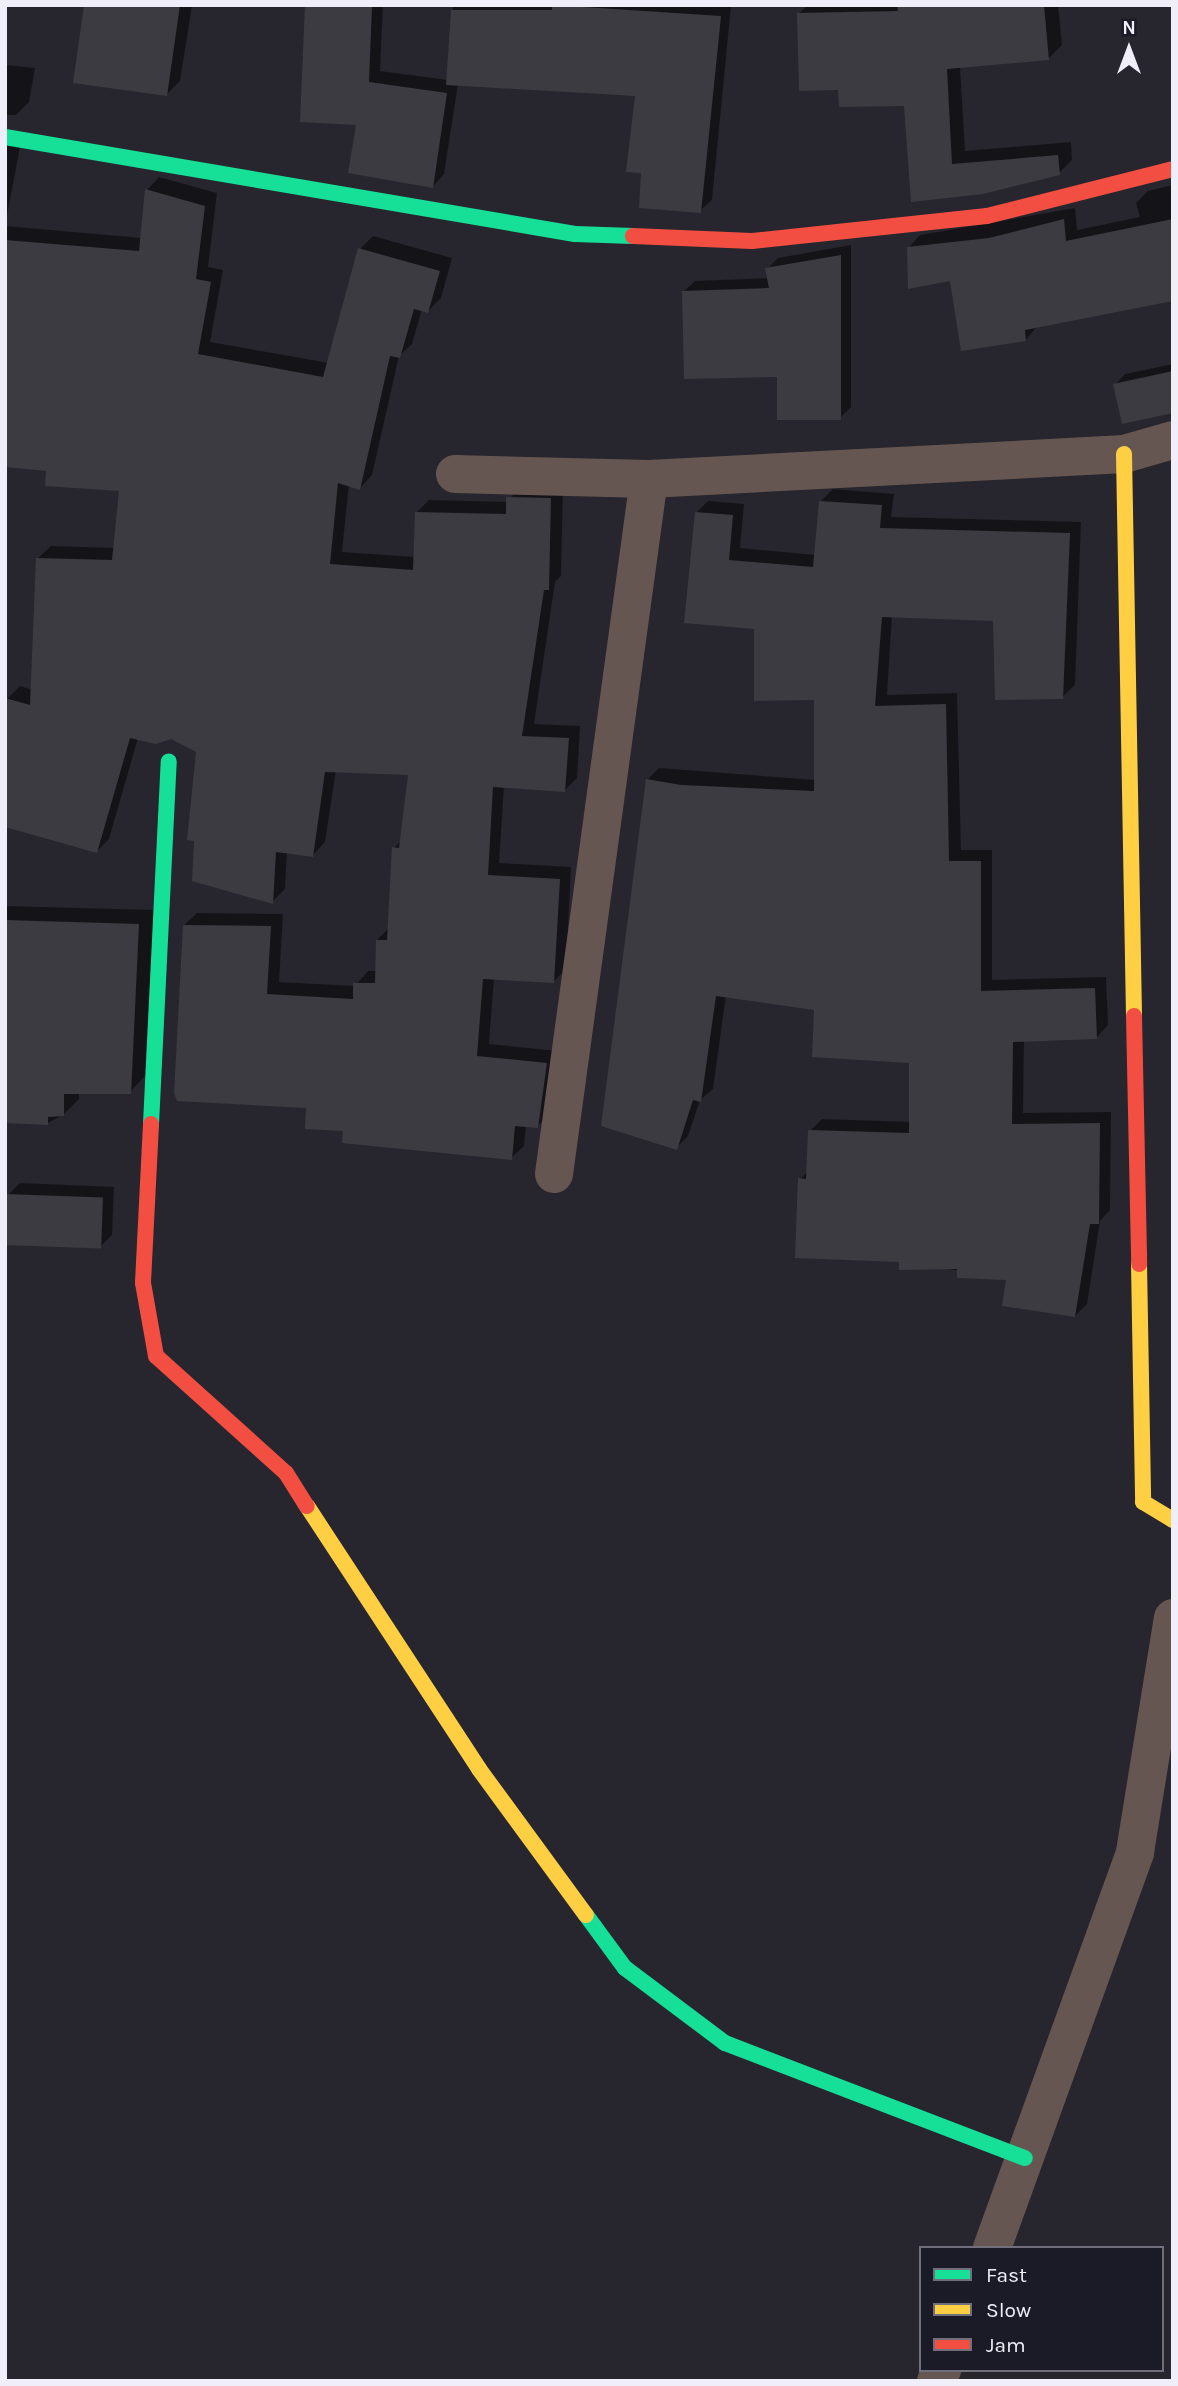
<!DOCTYPE html>
<style>
body{margin:0}
#map{position:relative;width:1178px;height:2386px;overflow:hidden;background:#27262e;font-family:Karla,sans-serif}
div>[style]{position:absolute}
[style*='--x']{left:calc(var(--x)*1px);top:calc(var(--y)*1px);width:calc(var(--w)*1px);rotate:calc(var(--a)*1deg)}
.shadow>*{inset:0;background:#0007}
.building>*{inset:0;background:#3c3b42;transform-origin:0 0}
.street>*{height:38px;margin:-19px;padding:0 19px;transform-origin:19px;border-radius:19px;background:#665651}
.fast>*{height:16px;margin:-8px;padding:0 8px;transform-origin:8px;border-radius:8px;background:#16e098}
.slow>*{height:16px;margin:-8px;padding:0 8px;transform-origin:8px;border-radius:8px;background:#ffcf43}
.jam>*{height:16px;margin:-8px;padding:0 8px;transform-origin:8px;border-radius:8px;background:#f24e42}
span{translate:-50% -50%;white-space:nowrap;text-align:center;line-height:1.15;-webkit-text-stroke:6px #1b1a27;paint-order:stroke}
.frame{position:absolute;inset:0;border:7px solid #f0eff9;pointer-events:none}
.legend{position:absolute;left:919px;top:2246px;width:245px;height:126px;box-sizing:border-box;background:#1b1a27;border:2px solid #706f7b;margin:0;padding:9px 12px;list-style:none;font-size:21px;color:#f0eff9}
.legend li{display:flex;align-items:center;gap:14px;height:35px}
.legend b{width:35px;border:2px solid #706f7b}
.north{position:absolute;left:1094px;top:14px;width:70px;height:70px;-webkit-text-stroke:5px #1b1a27;paint-order:stroke;rotate:0deg;font-size:19px;font-weight:700;line-height:28px;text-align:center;color:#f0eff9}
.north::after{content:'';display:block;margin:auto;width:24px;height:32px;background:#f0eff9;clip-path:polygon(50% 0,100% 100%,50% 72%,0 100%)}
</style>
<div id="map">
<div class="shadow">
<i style="clip-path:polygon(86px 5px,192px 5px,180px 81px,166px 95px)"></i>
<i style="clip-path:polygon(307px 5px,383px 5px,380px 71px,448px 80px,453px 5px,731px 6px,712px 200px,700px 211px,643px 172px,637px 95px,458px 84px,444px 174px,433px 186px,358px 123px)"></i>
<i style="clip-path:polygon(807px 5px,1058px 5px,1062px 45px,1048px 59px,960px 66px,965px 151px,1071px 142px,1072px 160px,1059px 173px,913px 200px,906px 104px,840px 88px,799px 14px)"></i>
<i style="clip-path:polygon(5px 65px,35px 68px,29px 102px,16px 115px,5px 115px)"></i>
<i style="clip-path:polygon(5px 142px,20px 147px,5px 226px,142px 238px,147px 190px,159px 177px,217px 193px,208px 267px,223px 270px,210px 342px,329px 363px,360px 249px,373px 236px,452px 258px,441px 298px,428px 311px,422px 309px,412px 344px,399px 356px,372px 475px,360px 488px,349px 484px,342px 552px,415px 557px,417px 512px,429px 500px,508px 502px,520px 485px,563px 486px,561px 576px,555px 582px,534px 724px,580px 726px,577px 778px,565px 790px,504px 786px,499px 863px,571px 867px,566px 969px,553px 982px,494px 978px,489px 1044px,559px 1051px,550px 1113px,538px 1126px,526px 1125px,524px 1146px,511px 1158px,345px 1129px,308px 1107px,184px 925px,197px 913px,283px 914px,279px 982px,355px 986px,368px 971px,377px 971px,377px 940px,389px 928px,394px 848px,401px 841px,410px 774px,336px 770px,325px 842px,313px 855px,287px 851px,285px 889px,272px 902px,198px 751px,171px 737px,138px 738px,109px 839px,96px 852px,7px 699px,20px 686px,33px 690px,38px 558px,51px 546px,115px 548px,121px 490px,5px 367px)"></i>
<i style="clip-path:polygon(1173px 185px,1173px 299px,1037px 326px,1026px 340px,909px 247px,920px 235px,1075px 208px,1077px 230px,1140px 217px,1136px 203px,1148px 191px)"></i>
<i style="clip-path:polygon(851px 245px,851px 407px,840px 418px,779px 375px,683px 292px,695px 281px,769px 278px,767px 269px,778px 258px)"></i>
<i style="clip-path:polygon(1173px 364px,1173px 411px,1115px 385px,1125px 374px)"></i>
<i style="clip-path:polygon(833px 489px,894px 494px,891px 517px,1081px 522px,1075px 685px,1062px 697px,995px 620px,892px 616px,887px 695px,957px 693px,961px 850px,992px 850px,992px 980px,1106px 977px,1108px 1025px,1096px 1038px,1024px 1040px,1023px 1113px,1111px 1112px,1110px 1210px,1100px 1221px,1087px 1304px,1075px 1316px,1008px 1279px,901px 1261px,800px 1179px,808px 1171px,810px 1131px,822px 1119px,911px 1122px,911px 1062px,816px 1008px,726px 995px,713px 1089px,700px 1100px,688px 1136px,676px 1148px,647px 780px,659px 768px,815px 780px,815px 698px,756px 628px,696px 513px,708px 501px,744px 504px,740px 548px,816px 555px,821px 501px)"></i>
<i style="clip-path:polygon(5px 906px,154px 910px,145px 1076px,130px 1092px,79px 1092px,79px 1099px,64px 1114px,48px 1123px,5px 1121px)"></i>
<i style="clip-path:polygon(20px 1183px,114px 1187px,112px 1235px,100px 1247px,8px 1195px)"></i>
</div>
<div class="building">
<i style="clip-path:polygon(84px 5px,180px 5px,167px 96px,73px 83px)"></i>
<i style="clip-path:polygon(305px 5px,372px 6px,369px 82px,447px 93px,433px 188px,348px 173px,356px 125px,300px 122px)"></i>
<i style="clip-path:polygon(552px 5px,721px 16px,701px 213px,639px 208px,641px 173px,626px 172px,635px 96px,446px 85px,451px 10px,552px 10px)"></i>
<i style="clip-path:polygon(897px 5px,1044px 5px,1049px 60px,947px 69px,952px 164px,1058px 155px,1060px 175px,983px 194px,911px 202px,904px 106px,839px 107px,838px 90px,799px 91px,797px 13px,898px 11px)"></i>
<i style="clip-path:polygon(145px 189px,205px 206px,196px 279px,211px 282px,198px 354px,323px 377px,358px 248px,440px 271px,428px 313px,414px 309px,400px 358px,390px 356px,360px 490px,338px 483px,330px 564px,413px 570px,415px 512px,506px 514px,506px 497px,551px 498px,549px 590px,544px 590px,522px 736px,569px 738px,565px 792px,493px 787px,488px 875px,560px 879px,554px 983px,483px 979px,477px 1056px,547px 1063px,538px 1128px,515px 1126px,512px 1160px,342px 1143px,343px 1131px,305px 1129px,306px 1108px,177px 1101px,174px 1093px,183px 925px,271px 926px,267px 994px,353px 999px,353px 983px,375px 983px,376px 940px,387px 940px,392px 847px,399px 848px,408px 775px,325px 772px,313px 857px,276px 852px,273px 904px,192px 881px,194px 841px,187px 840px,196px 752px,171px 739px,156px 744px,130px 738px,97px 853px,5px 827px,5px 698px,30px 705px,36px 558px,112px 560px,119px 491px,45px 486px,46px 471px,5px 467px,5px 240px,139px 251px)"></i>
<i style="clip-path:polygon(1064px 219px,1066px 241px,1173px 219px,1173px 301px,1025px 330px,1026px 341px,961px 351px,950px 281px,908px 289px,907px 247px,989px 238px)"></i>
<i style="clip-path:polygon(841px 255px,841px 420px,777px 420px,777px 377px,684px 379px,682px 291px,769px 288px,765px 268px)"></i>
<i style="clip-path:polygon(1173px 371px,1173px 413px,1122px 424px,1113px 384px)"></i>
<i style="clip-path:polygon(819px 501px,882px 505px,880px 528px,1070px 533px,1063px 699px,995px 700px,993px 621px,882px 617px,875px 706px,946px 704px,949px 861px,981px 861px,981px 991px,1095px 988px,1097px 1039px,1013px 1042px,1012px 1124px,1100px 1123px,1099px 1224px,1090px 1224px,1075px 1317px,1002px 1306px,1006px 1280px,957px 1278px,957px 1269px,899px 1270px,899px 1262px,795px 1258px,798px 1178px,806px 1179px,808px 1130px,909px 1133px,909px 1063px,812px 1057px,814px 1010px,716px 996px,701px 1102px,693px 1100px,677px 1150px,601px 1126px,646px 779px,681px 785px,814px 791px,814px 700px,754px 701px,754px 629px,684px 623px,695px 512px,733px 515px,729px 560px,813px 567px)"></i>
<i style="clip-path:polygon(5px 920px,139px 924px,131px 1094px,64px 1094px,64px 1116px,48px 1117px,48px 1125px,5px 1123px)"></i>
<i style="left:5px;top:1194px;width:98px;height:51px;rotate:2deg"></i>
</div>
<div class="street">
<i style="--x:455;--y:474;--w:194;--a:1.5"></i>
<i style="--x:649;--y:479;--w:476;--a:-3"></i>
<i style="--x:1124;--y:454;--w:51;--a:-15.9"></i>
<i style="--x:554;--y:1174;--w:701;--a:-82.22"></i>
<i style="--x:992;--y:2248;--w:421;--a:-70.1"></i>
<i style="--x:1135;--y:1852;--w:237;--a:-80.8"></i>
<i style="--x:936;--y:2381;--w:13;--a:-61"></i>
</div>
<div class="fast">
<i style="--x:5;--y:137;--w:578;--a:9.66"></i>
<i style="--x:575;--y:234;--w:58;--a:2"></i>
<i style="--x:151;--y:1124;--w:363;--a:-87.2"></i>
<i style="--x:586;--y:1915;--w:66;--a:53.7"></i>
<i style="--x:625;--y:1968;--w:125;--a:36.9"></i>
<i style="--x:725;--y:2043;--w:321;--a:21"></i>
</div>
<div class="slow">
<i style="--x:1124;--y:454;--w:562;--a:88.98"></i>
<i style="--x:1139;--y:1264;--w:238;--a:89"></i>
<i style="--x:1143;--y:1502;--w:35;--a:31"></i>
<i style="--x:307;--y:1506;--w:314;--a:56.8"></i>
<i style="--x:479;--y:1769;--w:181;--a:53.8"></i>
</div>
<div class="jam">
<i style="--x:633;--y:236;--w:119;--a:2.4"></i>
<i style="--x:752;--y:241;--w:236;--a:-6.1"></i>
<i style="--x:987;--y:216;--w:192;--a:-14.2"></i>
<i style="--x:1134;--y:1016;--w:248;--a:88.8"></i>
<i style="--x:151;--y:1124;--w:159;--a:92.9"></i>
<i style="--x:143;--y:1283;--w:74;--a:79.9"></i>
<i style="--x:156;--y:1356;--w:175;--a:42"></i>
<i style="--x:286;--y:1473;--w:39;--a:58"></i>
</div>
<div class="frame"></div>
<ul class="legend">
<li><b style="height:9px;background:#16e098"></b>Fast</li>
<li><b style="height:9px;background:#ffcf43"></b>Slow</li>
<li><b style="height:9px;background:#f24e42"></b>Jam</li>
</ul>
<div class="north">N</div>
</div>
